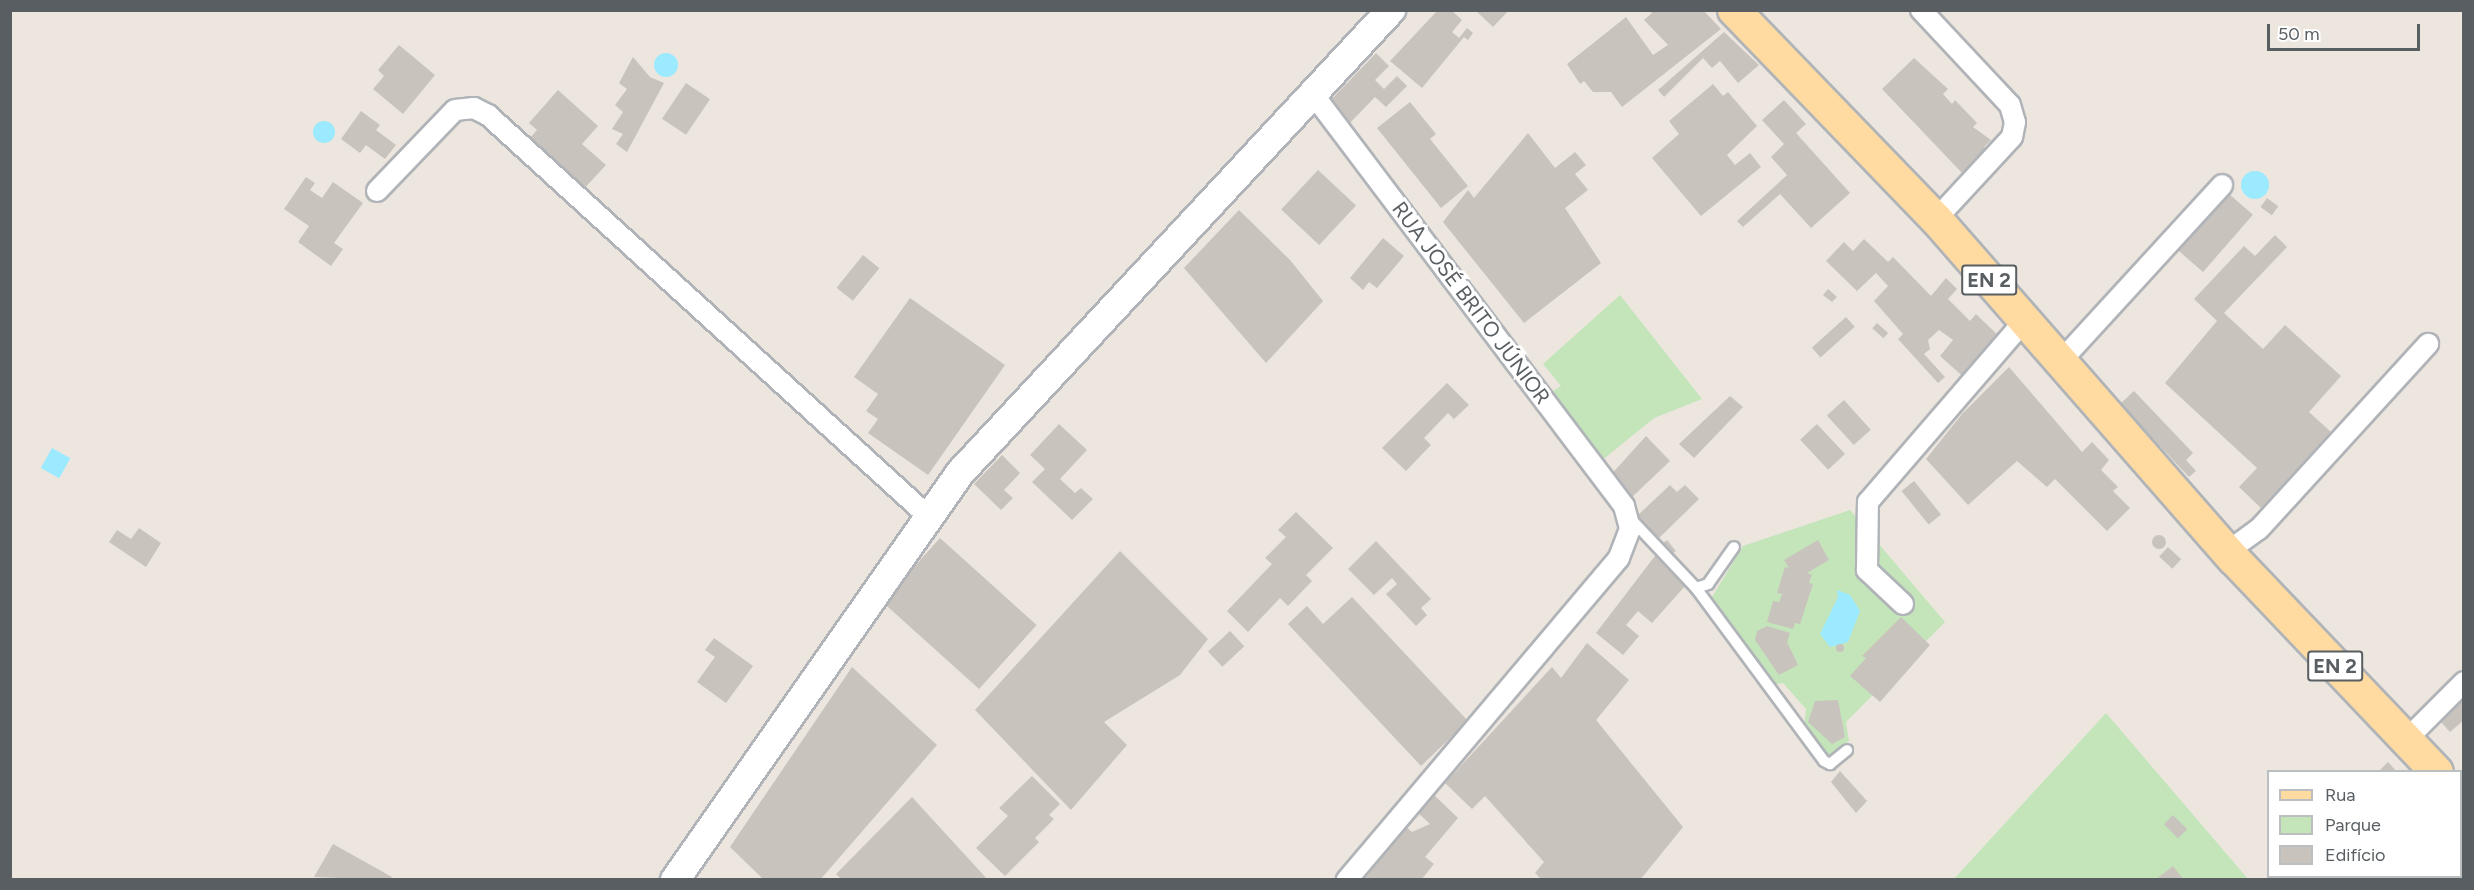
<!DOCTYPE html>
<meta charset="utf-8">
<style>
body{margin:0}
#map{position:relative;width:2474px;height:890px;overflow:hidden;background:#ece6df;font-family:Figtree,sans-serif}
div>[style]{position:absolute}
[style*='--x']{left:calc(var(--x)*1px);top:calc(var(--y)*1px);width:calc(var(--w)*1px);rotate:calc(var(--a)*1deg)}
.green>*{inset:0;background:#c3e5b9}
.water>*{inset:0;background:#9ceaff;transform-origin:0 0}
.round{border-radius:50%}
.building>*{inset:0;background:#c9c3be;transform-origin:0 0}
.roads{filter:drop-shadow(2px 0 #b0b4b8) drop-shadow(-2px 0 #b0b4b8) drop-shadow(0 2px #b0b4b8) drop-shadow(0 -2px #b0b4b8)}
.lane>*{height:10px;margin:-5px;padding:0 5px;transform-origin:5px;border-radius:5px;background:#fff}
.street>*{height:20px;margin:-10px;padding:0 10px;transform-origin:10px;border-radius:10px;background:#fff}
.secondary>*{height:28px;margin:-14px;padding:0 14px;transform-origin:14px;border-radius:14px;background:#fff}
.primary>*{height:32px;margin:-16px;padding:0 16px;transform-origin:16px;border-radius:16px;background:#ffdba1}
span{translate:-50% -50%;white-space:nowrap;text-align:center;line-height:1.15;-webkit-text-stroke:6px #fff;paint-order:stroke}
.shield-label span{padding:2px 4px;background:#fff;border:2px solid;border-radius:4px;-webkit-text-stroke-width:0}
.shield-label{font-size:20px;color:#585e61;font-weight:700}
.street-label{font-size:21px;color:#585e61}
.frame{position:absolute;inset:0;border:12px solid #585e61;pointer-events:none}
.legend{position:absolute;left:2267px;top:770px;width:195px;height:108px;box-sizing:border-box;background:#fff;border:2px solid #bcbfc0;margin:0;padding:8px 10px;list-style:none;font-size:18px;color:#585e61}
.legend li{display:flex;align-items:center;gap:12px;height:30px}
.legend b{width:30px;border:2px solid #bcbfc0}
.scale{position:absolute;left:2267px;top:24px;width:153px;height:27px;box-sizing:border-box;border:3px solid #585e61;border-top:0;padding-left:8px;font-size:18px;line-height:21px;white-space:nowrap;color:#585e61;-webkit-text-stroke:4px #fff;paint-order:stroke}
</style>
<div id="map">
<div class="green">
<i style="clip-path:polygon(1620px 295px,1702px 399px,1654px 418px,1600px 462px,1549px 394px,1561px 386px,1543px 364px)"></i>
<i style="clip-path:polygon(1850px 510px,1945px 622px,1846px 722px,1849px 741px,1829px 760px,1804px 728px,1806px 709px,1783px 683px,1768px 685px,1719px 618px,1712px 597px,1743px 546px)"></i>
<i style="clip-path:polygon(2106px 713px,2248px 879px,1953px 880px)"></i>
</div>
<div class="water">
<i class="round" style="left:654px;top:53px;width:24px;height:24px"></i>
<i class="round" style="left:313px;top:121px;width:22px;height:22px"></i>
<i class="round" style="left:2241px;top:171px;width:28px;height:28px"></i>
<i style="left:52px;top:448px;width:21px;height:23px;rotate:29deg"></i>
<i style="clip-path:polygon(1837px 590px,1850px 595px,1860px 611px,1848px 642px,1830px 647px,1820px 634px,1838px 597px)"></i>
</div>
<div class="building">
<i style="clip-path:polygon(1438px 10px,1451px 10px,1462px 20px,1452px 32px,1459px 38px,1467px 28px,1473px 33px,1468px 40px,1464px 37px,1422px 88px,1390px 61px)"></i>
<i style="clip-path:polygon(1475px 10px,1509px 10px,1493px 27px)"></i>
<i style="clip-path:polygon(1649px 10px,1703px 10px,1721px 29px,1622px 107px,1611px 92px,1593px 92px,1584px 81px,1580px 84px,1567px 64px,1626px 17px,1653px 55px,1668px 45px,1644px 20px,1652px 13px)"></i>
<i style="clip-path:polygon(1724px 32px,1759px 65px,1738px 83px,1720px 61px,1712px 68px,1703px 58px,1664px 97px,1658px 90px)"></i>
<i style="clip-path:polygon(399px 45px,435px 75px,403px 114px,373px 89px,384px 76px,378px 70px)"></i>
<i style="clip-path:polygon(1376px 53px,1389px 66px,1375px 80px,1384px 89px,1397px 76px,1407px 86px,1386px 107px,1375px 97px,1347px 126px,1326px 105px)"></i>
<i style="clip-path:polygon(633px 57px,650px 77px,664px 83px,627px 152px,616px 144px,623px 134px,612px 129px,623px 112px,615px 105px,627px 89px,619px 83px)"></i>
<i style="clip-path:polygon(1914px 58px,1948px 89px,1943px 94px,1952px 104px,1955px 100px,1977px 123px,1973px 127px,1991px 140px,1984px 147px,1989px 151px,1964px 175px,1882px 89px)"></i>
<i style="left:686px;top:83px;width:29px;height:43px;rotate:34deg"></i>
<i style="clip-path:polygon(1713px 84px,1723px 96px,1728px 92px,1757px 126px,1727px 155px,1735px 165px,1750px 153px,1761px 167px,1701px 216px,1652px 158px,1679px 134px,1669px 121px)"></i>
<i style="clip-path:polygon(558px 90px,598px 126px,582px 144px,606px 165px,581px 192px,540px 155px,544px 151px,530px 138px,537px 130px,529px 123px)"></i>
<i style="clip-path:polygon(1784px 100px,1806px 124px,1796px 133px,1850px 193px,1811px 228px,1780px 194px,1743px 227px,1737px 221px,1787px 175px,1771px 157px,1784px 144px,1762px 120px)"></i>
<i style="clip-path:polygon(1410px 102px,1436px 134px,1430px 139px,1468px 186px,1441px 208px,1377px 128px)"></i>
<i style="clip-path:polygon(361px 111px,380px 125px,376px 130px,396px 145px,385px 159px,366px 145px,360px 153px,341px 139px)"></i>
<i style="clip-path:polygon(1528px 133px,1555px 168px,1575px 152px,1586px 165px,1575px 174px,1588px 190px,1565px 208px,1601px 263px,1524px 323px,1443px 222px,1468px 190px,1474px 198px)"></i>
<i style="left:1318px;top:170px;width:52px;height:54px;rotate:43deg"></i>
<i style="clip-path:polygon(306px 177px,315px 183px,310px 190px,322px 198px,333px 182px,363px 203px,334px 243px,343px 249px,331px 266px,298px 242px,309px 226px,284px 209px)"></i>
<i style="left:2228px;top:193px;width:33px;height:76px;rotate:41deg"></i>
<i style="left:2267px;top:198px;width:14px;height:11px;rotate:36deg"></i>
<i style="clip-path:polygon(1239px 210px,1290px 260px,1323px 301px,1266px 363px,1184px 268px)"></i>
<i style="clip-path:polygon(2275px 235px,2287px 247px,2224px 313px,2263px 349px,2285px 325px,2341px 376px,2309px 412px,2331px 432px,2261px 508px,2239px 487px,2257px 468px,2165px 383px,2217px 321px,2194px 299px,2244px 246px,2255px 256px)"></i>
<i style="clip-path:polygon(1383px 238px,1404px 256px,1377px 288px,1369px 282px,1363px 290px,1350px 278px)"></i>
<i style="clip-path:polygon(1864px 239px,1888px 262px,1893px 257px,1931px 296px,1946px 278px,1957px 289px,1948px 299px,1970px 321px,1976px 314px,2003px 340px,1968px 381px,1940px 356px,1953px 340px,1939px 330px,1928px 340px,1930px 349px,1924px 354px,1945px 377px,1938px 383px,1898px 339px,1903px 334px,1874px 301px,1888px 286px,1876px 273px,1857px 291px,1826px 261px,1844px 242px,1853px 251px)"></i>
<i style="left:863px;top:255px;width:21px;height:42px;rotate:39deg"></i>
<i style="clip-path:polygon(1828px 289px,1837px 297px,1832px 302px,1823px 295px)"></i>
<i style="clip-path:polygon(910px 298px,1005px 365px,928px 475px,868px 433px,878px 419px,866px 411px,878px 394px,854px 377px)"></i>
<i style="left:1846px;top:317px;width:13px;height:46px;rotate:48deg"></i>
<i style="left:1877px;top:323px;width:15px;height:7px;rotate:42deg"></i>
<i style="clip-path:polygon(2009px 367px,2082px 452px,2092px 442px,2109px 460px,2101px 470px,2118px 487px,2113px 491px,2130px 508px,2107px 531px,2055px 479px,2047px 487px,2017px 461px,1968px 505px,1926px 459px,1962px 414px)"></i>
<i style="clip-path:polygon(1447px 383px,1469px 405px,1454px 419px,1448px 413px,1424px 438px,1431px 445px,1406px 471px,1382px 448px)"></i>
<i style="clip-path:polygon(2134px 391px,2193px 453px,2186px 460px,2196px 471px,2189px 477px,2120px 404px)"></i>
<i style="clip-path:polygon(1730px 396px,1743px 407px,1694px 458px,1679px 444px)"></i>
<i style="left:1844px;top:400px;width:40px;height:23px;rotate:48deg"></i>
<i style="clip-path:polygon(1059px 424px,1087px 450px,1060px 479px,1075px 493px,1081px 488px,1093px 499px,1072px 520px,1032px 482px,1045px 469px,1030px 455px)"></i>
<i style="left:1817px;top:424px;width:41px;height:23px;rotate:47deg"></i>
<i style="clip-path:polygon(1646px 436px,1670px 461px,1630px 499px,1608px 478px)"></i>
<i style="clip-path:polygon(1002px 455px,1020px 473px,1004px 490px,1013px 498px,1001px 510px,974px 484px)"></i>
<i style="left:1914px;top:481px;width:43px;height:16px;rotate:51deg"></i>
<i style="clip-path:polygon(1670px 485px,1677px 492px,1685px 485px,1699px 499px,1659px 538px,1637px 516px)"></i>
<i style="clip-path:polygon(1296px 512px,1333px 548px,1306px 575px,1312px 581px,1288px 606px,1280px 598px,1248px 632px,1227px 611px,1272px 564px,1265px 558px,1286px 537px,1278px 530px)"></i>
<i style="clip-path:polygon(139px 528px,161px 543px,146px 567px,109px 542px,117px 530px,131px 539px)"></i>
<i class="round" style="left:2152px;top:535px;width:14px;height:14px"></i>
<i style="left:940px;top:538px;width:130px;height:86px;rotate:42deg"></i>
<i style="left:1667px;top:540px;width:14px;height:6px;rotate:51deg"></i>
<i style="clip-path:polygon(1818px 540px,1829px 560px,1807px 573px,1812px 575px,1809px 583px,1813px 584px,1800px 624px,1795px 623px,1793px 629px,1767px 622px,1773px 601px,1779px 602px,1782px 594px,1777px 593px,1785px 567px,1789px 568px,1784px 560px)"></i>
<i style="clip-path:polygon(1376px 541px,1431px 599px,1421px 608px,1427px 615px,1416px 626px,1386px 594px,1397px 584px,1392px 578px,1374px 595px,1348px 569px)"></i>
<i style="left:2168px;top:547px;width:18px;height:13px;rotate:43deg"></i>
<i style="clip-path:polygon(1120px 551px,1208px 639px,1180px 675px,1104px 722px,1127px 745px,1071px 810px,975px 710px)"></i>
<i style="clip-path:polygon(1658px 552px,1686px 585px,1652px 623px,1638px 611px,1626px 625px,1639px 636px,1623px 655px,1596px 633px)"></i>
<i style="clip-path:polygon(1352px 597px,1468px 721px,1421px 766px,1288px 624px,1307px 606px,1323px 624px)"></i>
<i style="clip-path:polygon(1901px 617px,1930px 645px,1880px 702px,1850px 676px,1866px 658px,1862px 656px)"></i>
<i style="clip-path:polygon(1767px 626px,1790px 633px,1787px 642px,1798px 665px,1779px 675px,1755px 640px,1757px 631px)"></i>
<i style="left:1230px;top:631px;width:21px;height:30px;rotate:47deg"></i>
<i style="clip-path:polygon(714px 638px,753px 666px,726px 703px,697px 682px,715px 657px,705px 650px)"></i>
<i style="clip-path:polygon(1587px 643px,1629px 680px,1596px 720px,1683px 827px,1640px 880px,1542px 880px,1535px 873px,1544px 862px,1485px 796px,1472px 809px,1445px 783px,1552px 667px,1561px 678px)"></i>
<i class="round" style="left:1836px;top:644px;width:8px;height:8px"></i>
<i style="clip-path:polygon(852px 667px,937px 745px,820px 880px,764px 880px,730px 847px)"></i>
<i style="clip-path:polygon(2464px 698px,2464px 720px,2450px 732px,2439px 720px)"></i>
<i style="clip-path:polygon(1838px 700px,1845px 737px,1832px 744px,1808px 722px,1815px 701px)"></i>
<i style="clip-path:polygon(2388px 762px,2397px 772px,2378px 772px)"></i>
<i style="clip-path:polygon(1840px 771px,1867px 801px,1856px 813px,1831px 782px)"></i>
<i style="clip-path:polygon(1032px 776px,1060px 804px,1049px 815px,1054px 819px,1035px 838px,1039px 842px,1005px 876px,976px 848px,1008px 816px,999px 808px)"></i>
<i style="clip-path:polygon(1434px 795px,1458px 818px,1425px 857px,1434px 864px,1421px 880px,1364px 880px,1405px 826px,1412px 832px,1430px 824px,1417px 812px)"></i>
<i style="clip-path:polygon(912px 797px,988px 880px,842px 880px,836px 874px)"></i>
<i style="left:2173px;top:815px;width:20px;height:13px;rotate:45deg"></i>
<i style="clip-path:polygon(2460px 833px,2464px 880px,2423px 880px,2460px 876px)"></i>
<i style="clip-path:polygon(333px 844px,392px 877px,390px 880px,314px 877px)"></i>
<i style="clip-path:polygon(2173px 866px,2184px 880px,2155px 880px)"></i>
<i style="clip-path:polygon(2365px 876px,2387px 876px,2385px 880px)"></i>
</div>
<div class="roads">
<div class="lane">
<i style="--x:1630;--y:518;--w:96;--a:46.7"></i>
<i style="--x:1696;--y:588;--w:215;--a:53.5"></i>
<i style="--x:1824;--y:761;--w:7;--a:27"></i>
<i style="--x:1830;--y:764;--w:22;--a:-39"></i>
<i style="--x:1696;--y:588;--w:13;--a:-18"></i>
<i style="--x:1708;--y:584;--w:45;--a:-54.9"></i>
</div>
<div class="street">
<i style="--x:1921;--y:10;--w:130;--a:46.9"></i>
<i style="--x:2010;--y:105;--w:18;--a:74"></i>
<i style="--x:2015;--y:122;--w:15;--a:101"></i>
<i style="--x:2012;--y:137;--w:112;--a:132.8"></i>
<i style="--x:1313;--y:94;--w:516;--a:52.95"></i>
<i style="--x:1624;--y:506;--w:24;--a:75"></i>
<i style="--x:1630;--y:529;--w:31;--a:111"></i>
<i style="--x:1619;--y:558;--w:422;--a:130.2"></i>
<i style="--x:377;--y:191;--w:112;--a:-46.1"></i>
<i style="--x:455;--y:110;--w:19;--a:-6"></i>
<i style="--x:474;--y:108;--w:16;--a:27"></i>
<i style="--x:488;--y:115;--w:597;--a:42.35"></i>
<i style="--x:2060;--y:362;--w:240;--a:-47.5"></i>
<i style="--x:2227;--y:552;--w:39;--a:-36"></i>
<i style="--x:2259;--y:529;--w:251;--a:-47.6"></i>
<i style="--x:1903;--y:604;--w:50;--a:-136.6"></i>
<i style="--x:1867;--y:570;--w:68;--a:-89.2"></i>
<i style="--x:1868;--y:502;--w:239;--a:-49.2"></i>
<i style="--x:2406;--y:740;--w:82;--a:-45"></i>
</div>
<div class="secondary">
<i style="--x:675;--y:880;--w:497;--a:-55"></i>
<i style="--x:960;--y:473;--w:633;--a:-47.05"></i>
</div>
<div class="primary">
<i style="--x:1734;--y:10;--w:291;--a:46"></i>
<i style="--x:1936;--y:219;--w:452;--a:48.8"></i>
<i style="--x:2234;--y:559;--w:294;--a:46.4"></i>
<i style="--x:2460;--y:795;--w:6;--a:45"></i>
</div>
</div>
<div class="shield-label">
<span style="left:1989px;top:280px">EN 2</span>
<span style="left:2335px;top:666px">EN 2</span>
</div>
<div class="street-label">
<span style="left:1471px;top:303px;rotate:53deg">RUA JOSÉ BRITO JÚNIOR</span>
</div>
<div class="frame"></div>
<ul class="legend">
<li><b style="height:8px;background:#ffdba1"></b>Rua</li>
<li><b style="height:16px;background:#c3e5b9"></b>Parque</li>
<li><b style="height:16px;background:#c9c3be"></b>Edifício</li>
</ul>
<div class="scale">50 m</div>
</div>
